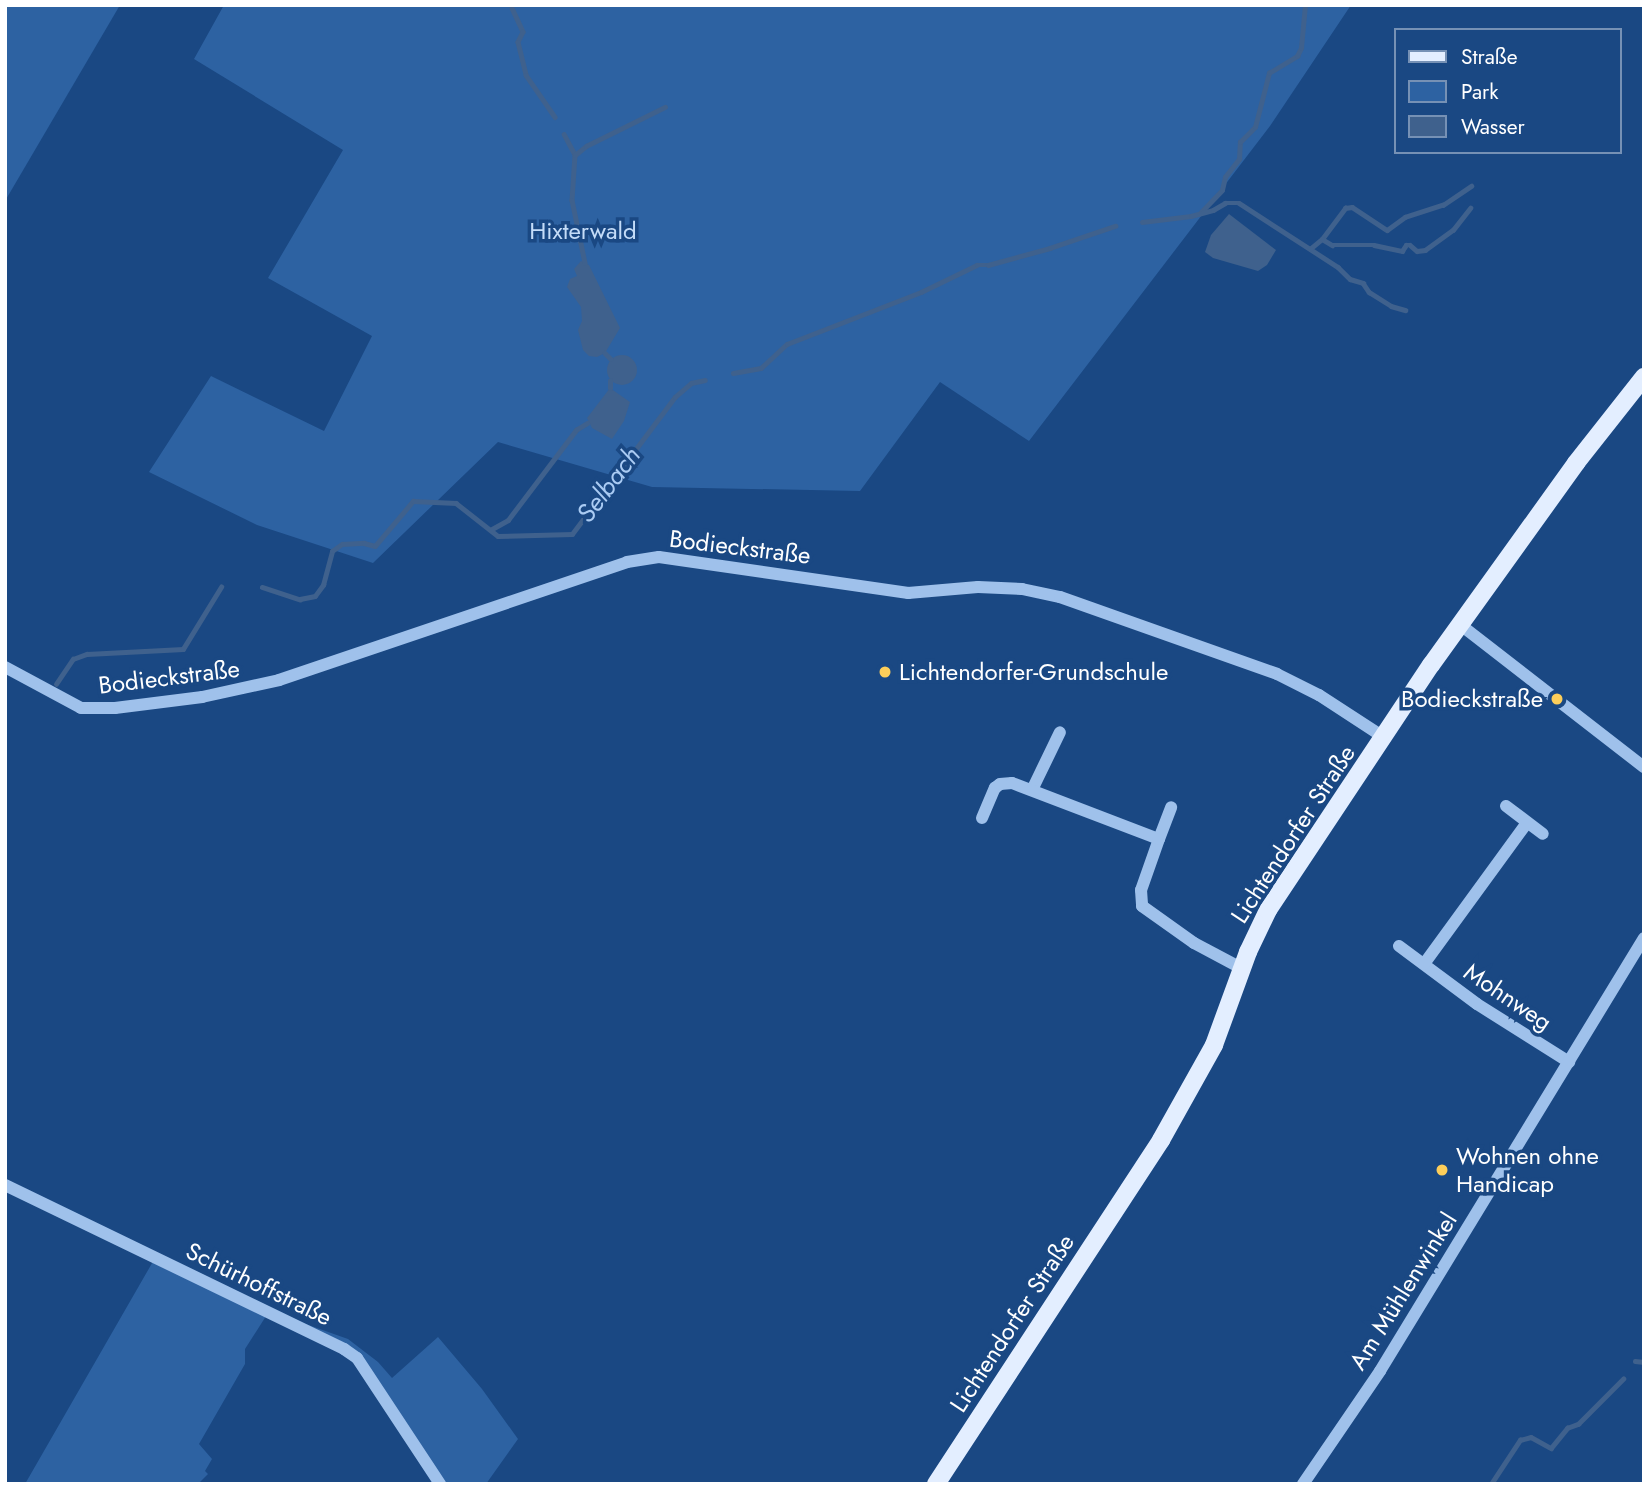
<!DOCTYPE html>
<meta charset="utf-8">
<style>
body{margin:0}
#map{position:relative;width:1649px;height:1489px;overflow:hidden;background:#1a4883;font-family:Jost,sans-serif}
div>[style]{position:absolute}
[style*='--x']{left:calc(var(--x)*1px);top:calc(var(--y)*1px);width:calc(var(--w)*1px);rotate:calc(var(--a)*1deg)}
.green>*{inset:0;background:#2d62a2}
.water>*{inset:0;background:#3f618d}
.round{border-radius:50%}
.stream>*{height:4.5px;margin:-2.25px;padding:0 2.25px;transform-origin:2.25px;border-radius:2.25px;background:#3f618d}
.minor>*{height:12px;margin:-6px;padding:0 6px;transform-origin:6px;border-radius:6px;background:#9fc1eb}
.major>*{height:18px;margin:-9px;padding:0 9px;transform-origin:9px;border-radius:9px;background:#e3eeff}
.dots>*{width:19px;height:19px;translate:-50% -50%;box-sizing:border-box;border:4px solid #1a4883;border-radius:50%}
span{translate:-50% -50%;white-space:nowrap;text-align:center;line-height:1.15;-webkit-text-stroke:7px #1a4883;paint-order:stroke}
.park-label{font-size:24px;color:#c4dcf8}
.street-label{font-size:24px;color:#fff}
.poi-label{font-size:24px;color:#fff}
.left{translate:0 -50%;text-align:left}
.right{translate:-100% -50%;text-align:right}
.water-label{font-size:26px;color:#aacbf3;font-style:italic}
.frame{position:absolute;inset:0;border:7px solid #fff;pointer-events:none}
.legend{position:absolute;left:1394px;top:28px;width:228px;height:126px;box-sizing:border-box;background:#1a4883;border:2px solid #7691b5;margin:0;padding:9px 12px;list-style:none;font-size:21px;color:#fff}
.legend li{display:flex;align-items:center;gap:14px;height:35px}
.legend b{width:35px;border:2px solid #7691b5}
</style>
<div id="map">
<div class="green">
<i style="clip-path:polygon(5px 5px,120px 5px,5px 201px)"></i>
<i style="clip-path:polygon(224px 5px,1351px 5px,1270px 126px,1029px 441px,940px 382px,860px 491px,652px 487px,498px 442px,373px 563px,257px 525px,149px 472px,211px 376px,324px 431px,372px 336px,268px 278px,343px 150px,194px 59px)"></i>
<i style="clip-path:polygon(155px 1258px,268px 1313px,245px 1349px,245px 1364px,199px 1444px,212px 1459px,205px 1471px,208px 1474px,198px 1484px,25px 1484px)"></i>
<i style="clip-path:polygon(269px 1311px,348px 1339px,378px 1362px,392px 1378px,438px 1337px,482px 1389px,518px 1439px,486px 1484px,442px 1484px,358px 1357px)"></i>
</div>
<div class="water">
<i style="clip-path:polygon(1229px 214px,1276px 250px,1267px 265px,1258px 271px,1213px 258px,1205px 252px,1211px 235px)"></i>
<i style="clip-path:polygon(581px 261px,589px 265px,620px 328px,605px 353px,597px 357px,589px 356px,583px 350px,578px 330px,582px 321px,581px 307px,567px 287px,570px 279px,577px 276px,574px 269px)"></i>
<i class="round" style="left:607px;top:355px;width:30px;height:30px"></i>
<i style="clip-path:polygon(610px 388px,630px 402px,624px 421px,612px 439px,592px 428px,587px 418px)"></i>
</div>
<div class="stream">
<i style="--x:512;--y:8;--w:26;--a:65"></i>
<i style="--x:523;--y:32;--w:11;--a:117"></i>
<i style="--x:518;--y:42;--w:34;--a:76"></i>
<i style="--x:526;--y:75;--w:51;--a:55.4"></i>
<i style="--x:564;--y:134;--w:24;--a:62"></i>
<i style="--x:575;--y:155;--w:45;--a:93.8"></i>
<i style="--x:572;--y:200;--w:64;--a:78.3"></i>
<i style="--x:575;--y:155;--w:14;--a:-39"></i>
<i style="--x:586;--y:146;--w:88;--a:-26.3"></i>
<i style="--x:1201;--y:212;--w:30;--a:-46"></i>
<i style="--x:1222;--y:190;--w:13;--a:-77"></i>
<i style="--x:1225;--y:177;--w:23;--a:-52"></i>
<i style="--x:1239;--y:159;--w:17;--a:-87"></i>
<i style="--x:1240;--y:142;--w:21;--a:-45"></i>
<i style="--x:1255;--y:127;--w:56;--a:-75.5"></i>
<i style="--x:1269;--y:73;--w:33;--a:-31"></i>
<i style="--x:1297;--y:56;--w:9;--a:-63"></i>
<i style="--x:1301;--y:48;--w:43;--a:-84.7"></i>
<i style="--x:1142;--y:222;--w:49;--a:-7"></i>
<i style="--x:1191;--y:216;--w:23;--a:-15"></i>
<i style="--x:1213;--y:210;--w:14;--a:-30"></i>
<i style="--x:1225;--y:203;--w:14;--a:0"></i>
<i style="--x:1239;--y:203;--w:118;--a:32.9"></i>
<i style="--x:1338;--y:267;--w:17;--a:45"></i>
<i style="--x:1350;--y:279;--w:14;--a:17"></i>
<i style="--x:1363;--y:283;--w:11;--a:56"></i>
<i style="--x:1369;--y:292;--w:26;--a:32"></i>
<i style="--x:1391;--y:306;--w:15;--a:16"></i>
<i style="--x:1322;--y:239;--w:39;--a:-53"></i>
<i style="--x:1345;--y:208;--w:7;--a:-8"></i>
<i style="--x:1352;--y:207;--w:42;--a:33.3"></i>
<i style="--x:1387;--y:230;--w:22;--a:-36"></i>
<i style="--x:1405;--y:217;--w:40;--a:-18"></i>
<i style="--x:1443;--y:205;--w:34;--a:-34"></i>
<i style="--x:1310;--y:249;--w:16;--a:-40"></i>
<i style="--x:1322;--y:239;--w:12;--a:31"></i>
<i style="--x:1332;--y:245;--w:42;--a:0"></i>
<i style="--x:1374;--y:245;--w:29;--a:12"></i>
<i style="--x:1402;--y:251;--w:7;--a:-56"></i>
<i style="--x:1406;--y:245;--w:4;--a:0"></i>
<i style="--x:1410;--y:245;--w:9;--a:41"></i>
<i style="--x:1417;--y:251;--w:8;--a:-7"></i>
<i style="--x:1425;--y:250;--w:34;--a:-36"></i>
<i style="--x:1453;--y:230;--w:28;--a:-52"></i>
<i style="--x:605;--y:353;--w:8;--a:45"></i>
<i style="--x:733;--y:373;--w:28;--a:-10"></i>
<i style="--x:761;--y:368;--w:35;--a:-43"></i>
<i style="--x:787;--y:344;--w:144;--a:-21.2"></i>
<i style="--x:921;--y:292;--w:62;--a:-25.7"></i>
<i style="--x:977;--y:265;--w:11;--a:0"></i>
<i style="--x:988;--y:265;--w:64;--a:-15.3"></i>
<i style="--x:1050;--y:248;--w:69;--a:-18.7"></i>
<i style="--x:610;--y:388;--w:7;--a:-90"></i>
<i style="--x:492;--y:529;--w:18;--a:-29"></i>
<i style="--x:508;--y:520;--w:113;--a:-52.9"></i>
<i style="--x:576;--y:430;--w:13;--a:-32"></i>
<i style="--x:262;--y:587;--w:40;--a:18"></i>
<i style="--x:300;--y:599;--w:15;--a:-11"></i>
<i style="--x:315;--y:596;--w:14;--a:-54"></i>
<i style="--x:323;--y:585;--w:35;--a:-75"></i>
<i style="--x:332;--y:551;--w:12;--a:-35"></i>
<i style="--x:342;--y:544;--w:22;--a:-3"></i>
<i style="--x:364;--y:543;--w:11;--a:15"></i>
<i style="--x:375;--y:546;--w:59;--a:-49.8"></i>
<i style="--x:413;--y:501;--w:43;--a:2.7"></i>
<i style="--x:456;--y:503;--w:53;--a:38.2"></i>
<i style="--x:498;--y:536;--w:74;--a:-1.5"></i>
<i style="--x:572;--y:534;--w:171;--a:-53.1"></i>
<i style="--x:675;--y:397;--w:21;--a:-41"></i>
<i style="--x:691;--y:383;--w:14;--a:-12"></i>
<i style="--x:56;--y:684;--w:30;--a:-56"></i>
<i style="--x:73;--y:659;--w:15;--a:-20"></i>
<i style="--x:87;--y:654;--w:96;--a:-3"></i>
<i style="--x:183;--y:649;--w:73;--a:-58.5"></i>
<i style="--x:1635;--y:1361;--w:9;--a:6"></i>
<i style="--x:1466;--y:1484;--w:6;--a:0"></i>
<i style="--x:1491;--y:1484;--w:53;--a:-56.6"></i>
<i style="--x:1520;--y:1440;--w:11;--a:-15"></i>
<i style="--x:1531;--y:1437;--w:23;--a:29"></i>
<i style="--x:1551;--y:1448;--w:26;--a:-51"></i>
<i style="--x:1567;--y:1428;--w:12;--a:-20"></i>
<i style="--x:1578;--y:1424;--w:64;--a:-45"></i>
</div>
<div class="minor">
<i style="--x:1462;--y:626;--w:230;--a:37.8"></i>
<i style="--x:5;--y:667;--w:86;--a:28.3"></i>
<i style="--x:81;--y:708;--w:34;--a:0"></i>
<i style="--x:115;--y:708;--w:88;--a:-7.2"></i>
<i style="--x:202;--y:697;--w:79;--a:-12.4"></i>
<i style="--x:279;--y:680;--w:367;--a:-18.7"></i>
<i style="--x:627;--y:562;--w:32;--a:-9"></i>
<i style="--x:659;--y:557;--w:252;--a:8.2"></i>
<i style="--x:908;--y:593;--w:70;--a:-4.9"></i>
<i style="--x:978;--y:587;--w:44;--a:2.6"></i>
<i style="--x:1022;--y:589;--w:39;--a:12"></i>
<i style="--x:1060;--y:597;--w:230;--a:19.5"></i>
<i style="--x:1277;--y:674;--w:47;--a:26.6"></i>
<i style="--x:1319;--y:695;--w:79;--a:33.1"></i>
<i style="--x:1032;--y:790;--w:64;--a:-64.2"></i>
<i style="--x:1506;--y:806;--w:46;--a:37.1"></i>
<i style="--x:982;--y:818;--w:33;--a:-67"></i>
<i style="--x:995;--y:788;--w:6;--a:-39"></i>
<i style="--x:1000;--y:784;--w:12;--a:-5"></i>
<i style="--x:1012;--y:783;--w:157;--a:20.9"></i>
<i style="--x:1159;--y:839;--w:54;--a:109.4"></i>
<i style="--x:1141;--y:890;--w:16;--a:86"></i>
<i style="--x:1142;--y:906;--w:64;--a:35.4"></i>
<i style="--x:1194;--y:943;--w:53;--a:28"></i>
<i style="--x:1159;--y:839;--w:34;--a:-69"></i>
<i style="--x:1399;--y:946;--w:97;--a:36.6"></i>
<i style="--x:1477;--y:1004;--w:109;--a:32.2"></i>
<i style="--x:1424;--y:964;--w:175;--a:-53.9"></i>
<i style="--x:5;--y:1185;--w:377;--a:25.8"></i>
<i style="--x:344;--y:1349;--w:16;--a:35"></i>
<i style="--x:357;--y:1358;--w:151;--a:56.6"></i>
<i style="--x:1303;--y:1484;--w:137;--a:-55.7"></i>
<i style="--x:1380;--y:1371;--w:507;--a:-58.63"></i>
</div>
<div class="major">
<i style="--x:936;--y:1484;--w:411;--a:-56.8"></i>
<i style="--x:1161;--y:1140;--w:109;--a:-60.8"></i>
<i style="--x:1214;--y:1045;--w:99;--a:-69.9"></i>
<i style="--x:1248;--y:952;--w:47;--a:-64.5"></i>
<i style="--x:1268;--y:910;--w:294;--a:-56.4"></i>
<i style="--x:1431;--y:665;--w:249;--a:-54.3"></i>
<i style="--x:1576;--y:463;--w:110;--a:-51.7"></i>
</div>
<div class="dots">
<i style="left:885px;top:672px;background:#fdce5a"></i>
<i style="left:1557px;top:699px;background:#fdce5a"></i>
<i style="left:1442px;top:1170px;background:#fdce5a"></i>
</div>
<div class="park-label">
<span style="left:583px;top:231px">Hixterwald</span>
</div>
<div class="street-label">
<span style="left:740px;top:547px;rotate:7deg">Bodieckstraße</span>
<span style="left:169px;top:677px;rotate:-7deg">Bodieckstraße</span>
<span style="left:1293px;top:834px;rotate:-57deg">Lichtendorfer Straße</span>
<span style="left:1508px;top:997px;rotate:34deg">Mohnweg</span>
<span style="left:259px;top:1284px;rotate:26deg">Schürhoffstraße</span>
<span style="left:1403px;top:1291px;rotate:-58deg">Am Mühlenwinkel</span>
<span style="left:1012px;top:1323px;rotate:-57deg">Lichtendorfer Straße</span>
</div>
<div class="poi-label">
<span class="left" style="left:899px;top:672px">Lichtendorfer-Grundschule</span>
<span class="right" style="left:1543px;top:699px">Bodieckstraße</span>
<span class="left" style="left:1456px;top:1170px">Wohnen ohne<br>Handicap</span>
</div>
<div class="water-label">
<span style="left:609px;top:485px;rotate:-53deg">Selbach</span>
</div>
<div class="frame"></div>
<ul class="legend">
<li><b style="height:9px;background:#e3eeff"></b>Straße</li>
<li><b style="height:19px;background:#2d62a2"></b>Park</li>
<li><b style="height:19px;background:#3f618d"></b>Wasser</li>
</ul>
</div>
